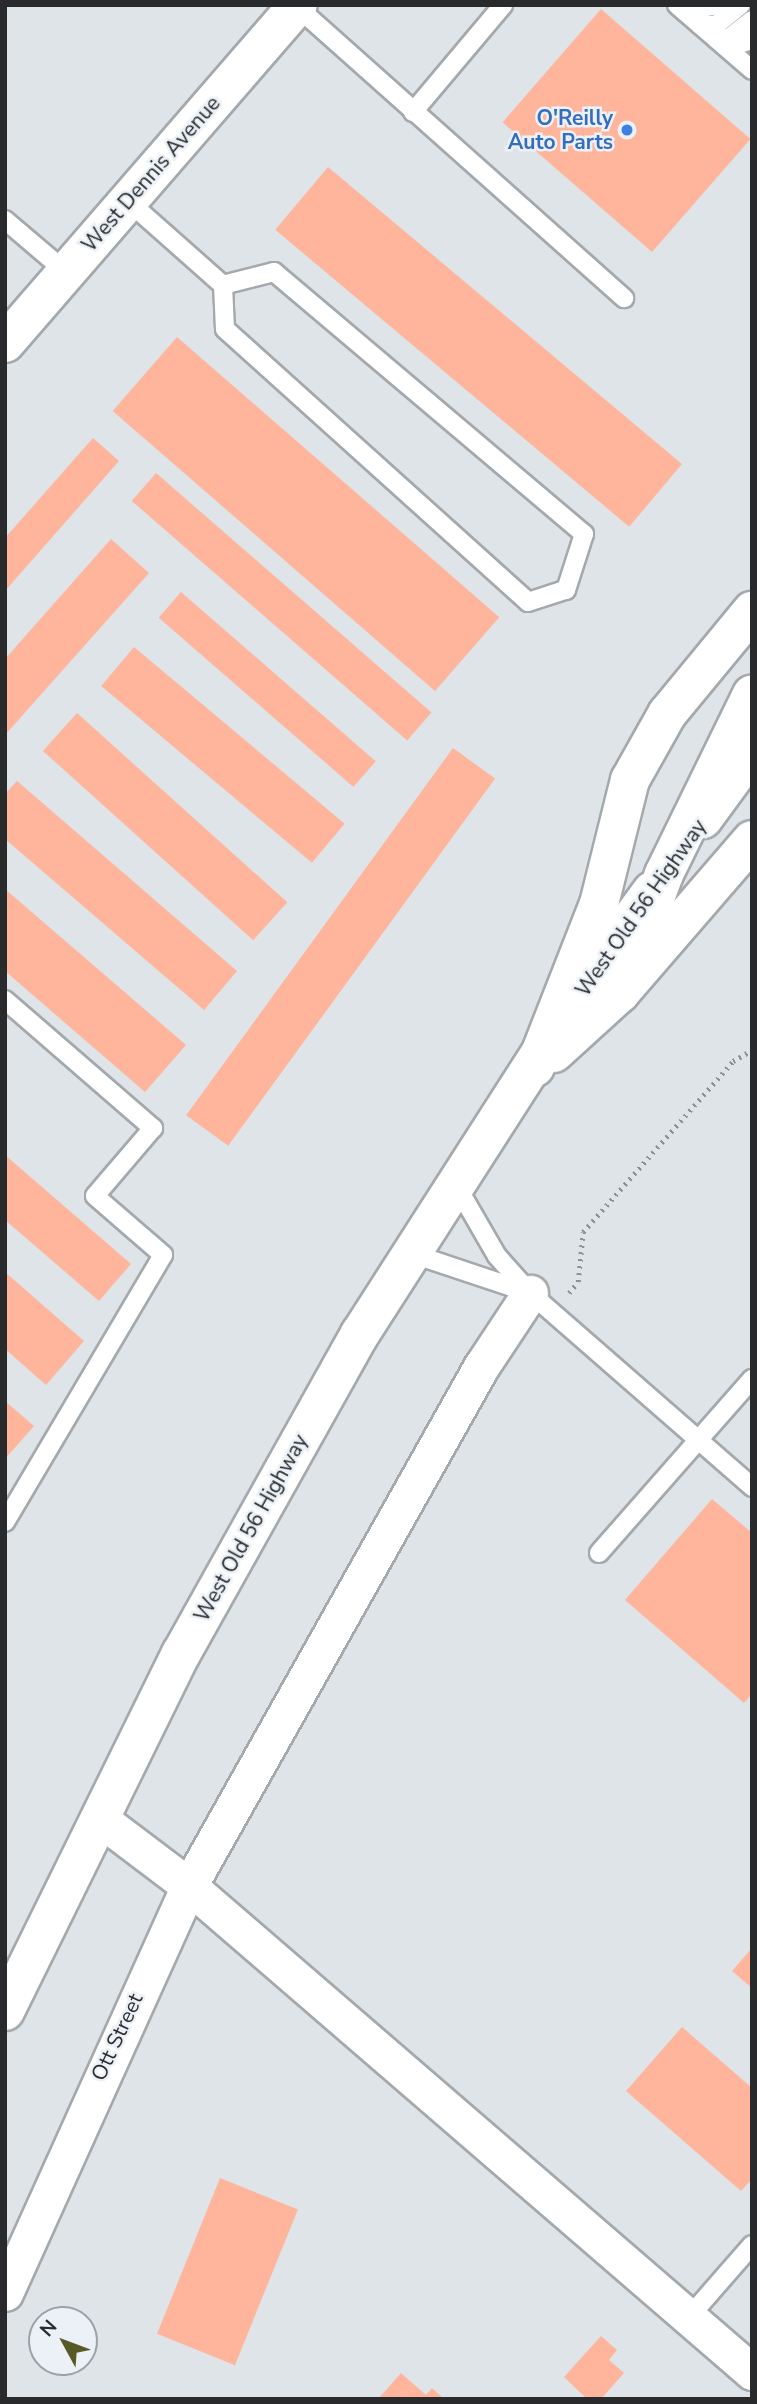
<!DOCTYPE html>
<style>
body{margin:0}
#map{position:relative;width:757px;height:2404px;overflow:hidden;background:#dee4e8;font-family:"Nunito Sans",sans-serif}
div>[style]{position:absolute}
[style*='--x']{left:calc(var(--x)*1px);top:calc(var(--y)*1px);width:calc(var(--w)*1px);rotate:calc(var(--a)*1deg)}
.building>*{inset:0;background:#ffb59b;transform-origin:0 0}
.path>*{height:4.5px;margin-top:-2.25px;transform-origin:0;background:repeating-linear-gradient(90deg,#8d9195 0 2px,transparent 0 7px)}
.roads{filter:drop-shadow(2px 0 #a3a9ad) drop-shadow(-2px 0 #a3a9ad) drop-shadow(0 2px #a3a9ad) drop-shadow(0 -2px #a3a9ad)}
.lane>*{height:18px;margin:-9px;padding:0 9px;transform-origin:9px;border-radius:9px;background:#fff}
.street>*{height:35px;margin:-17.5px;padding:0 17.5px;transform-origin:17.5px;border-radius:17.5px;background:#fff}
.secondary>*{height:38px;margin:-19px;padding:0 19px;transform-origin:19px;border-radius:19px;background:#fff}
.highway>*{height:38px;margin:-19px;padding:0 19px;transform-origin:19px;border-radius:19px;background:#fff}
.dots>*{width:19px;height:19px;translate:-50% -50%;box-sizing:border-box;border:4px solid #ebf1f6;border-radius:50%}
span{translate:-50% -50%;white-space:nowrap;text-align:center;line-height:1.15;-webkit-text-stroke:5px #ebf1f6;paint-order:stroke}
.shop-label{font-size:21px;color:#366cbe;font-weight:700}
.right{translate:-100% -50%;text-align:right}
.street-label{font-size:21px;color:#282a2c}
.frame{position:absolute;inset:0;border:7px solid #282a2c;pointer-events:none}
.north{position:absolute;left:28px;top:2306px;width:70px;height:70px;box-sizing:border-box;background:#ebf1f6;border:2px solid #9da1a5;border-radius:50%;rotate:311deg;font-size:19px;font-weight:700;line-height:28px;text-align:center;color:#282a2c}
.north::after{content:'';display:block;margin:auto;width:24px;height:32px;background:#575a27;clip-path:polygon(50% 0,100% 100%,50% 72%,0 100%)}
</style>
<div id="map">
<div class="building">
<i style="left:601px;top:9px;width:198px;height:150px;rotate:41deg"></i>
<i style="left:328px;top:167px;width:462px;height:82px;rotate:40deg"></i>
<i style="left:177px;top:337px;width:427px;height:98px;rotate:41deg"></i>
<i style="clip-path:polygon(93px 438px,119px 461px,5px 591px,5px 538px)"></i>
<i style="left:156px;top:473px;width:365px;height:37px;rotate:41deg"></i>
<i style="clip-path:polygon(111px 539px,149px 573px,5px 735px,5px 659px)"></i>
<i style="left:181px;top:592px;width:258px;height:34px;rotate:41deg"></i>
<i style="left:134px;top:647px;width:275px;height:51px;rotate:40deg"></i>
<i style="left:77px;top:713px;width:283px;height:51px;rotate:42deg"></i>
<i style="left:453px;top:748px;width:52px;height:454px;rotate:36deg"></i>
<i style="clip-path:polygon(17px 781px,237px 971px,204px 1010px,5px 839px,5px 794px)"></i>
<i style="clip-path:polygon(5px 889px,186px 1045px,145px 1092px,5px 971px)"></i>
<i style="clip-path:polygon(5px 1155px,131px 1264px,99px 1301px,5px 1220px)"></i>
<i style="clip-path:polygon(5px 1272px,84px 1341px,46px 1385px,5px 1349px)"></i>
<i style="clip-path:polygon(5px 1401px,34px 1426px,5px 1459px)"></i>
<i style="clip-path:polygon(712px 1499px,752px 1533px,752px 1694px,744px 1703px,625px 1600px)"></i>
<i style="clip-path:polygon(752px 1948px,752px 1988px,732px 1971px)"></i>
<i style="clip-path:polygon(682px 2027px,752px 2088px,752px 2179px,741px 2191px,626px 2091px)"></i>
<i style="left:220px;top:2178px;width:84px;height:168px;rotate:22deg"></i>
<i style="clip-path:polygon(601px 2336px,617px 2350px,609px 2360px,624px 2373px,601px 2399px,587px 2399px,564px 2377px)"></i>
<i style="clip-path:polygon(401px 2373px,426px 2395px,432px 2388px,444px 2399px,378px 2399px)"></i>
</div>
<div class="path">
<i style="--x:569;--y:1293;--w:14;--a:-51"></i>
<i style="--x:578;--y:1282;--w:50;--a:-84.3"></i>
<i style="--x:583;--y:1232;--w:227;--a:-48.7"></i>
<i style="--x:733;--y:1061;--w:22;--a:-30"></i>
</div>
<div class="roads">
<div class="lane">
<i style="--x:295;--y:5;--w:441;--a:41.7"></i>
<i style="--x:677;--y:5;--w:99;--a:40.9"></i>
<i style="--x:684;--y:11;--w:34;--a:-10"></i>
<i style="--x:700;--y:25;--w:16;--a:0"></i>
<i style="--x:716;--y:25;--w:32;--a:-39"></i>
<i style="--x:717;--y:39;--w:12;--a:-5"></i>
<i style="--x:729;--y:38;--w:29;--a:-38"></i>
<i style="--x:727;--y:48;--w:26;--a:-18"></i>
<i style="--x:413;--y:112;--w:140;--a:-49.9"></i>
<i style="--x:128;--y:201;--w:127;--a:41.5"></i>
<i style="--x:223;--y:285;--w:44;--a:87.4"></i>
<i style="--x:225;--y:329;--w:408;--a:42"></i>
<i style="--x:528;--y:602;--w:40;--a:-18"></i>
<i style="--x:566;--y:590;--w:59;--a:-72.2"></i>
<i style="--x:584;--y:534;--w:406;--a:-139.8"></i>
<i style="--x:274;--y:272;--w:53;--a:165.7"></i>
<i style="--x:5;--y:220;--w:80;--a:40.4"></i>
<i style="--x:5;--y:1000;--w:196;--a:40.9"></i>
<i style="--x:153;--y:1128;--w:89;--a:130.5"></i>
<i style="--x:95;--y:1196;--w:90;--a:40.9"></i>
<i style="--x:163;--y:1255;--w:310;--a:120.6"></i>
<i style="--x:456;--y:1185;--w:82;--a:60"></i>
<i style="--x:497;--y:1256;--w:50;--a:48.3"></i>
<i style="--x:530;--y:1293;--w:295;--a:41.1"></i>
<i style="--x:410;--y:1253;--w:123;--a:18.4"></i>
<i style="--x:599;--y:1553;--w:232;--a:-48.7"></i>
<i style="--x:690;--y:2316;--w:94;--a:-48.9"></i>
</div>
<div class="street">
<i style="--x:99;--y:1818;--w:113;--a:37.1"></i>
<i style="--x:189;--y:1886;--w:744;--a:40.8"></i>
<i style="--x:5;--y:2293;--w:447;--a:-65.7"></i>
<i style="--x:189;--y:1886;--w:596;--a:-60.64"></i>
<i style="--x:481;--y:1367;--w:89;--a:-56.5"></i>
</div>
<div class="secondary">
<i style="--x:5;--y:343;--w:447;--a:-49.1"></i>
<i style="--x:703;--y:819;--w:83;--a:-53.8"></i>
<i style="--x:554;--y:1053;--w:89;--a:-42.3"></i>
<i style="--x:620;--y:993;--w:202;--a:-49.2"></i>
<i style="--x:5;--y:2011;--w:398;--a:-63.8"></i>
<i style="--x:181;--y:1654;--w:367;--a:-60.8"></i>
<i style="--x:360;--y:1334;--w:428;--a:-57.3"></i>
<i style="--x:591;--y:974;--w:103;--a:-53.7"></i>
</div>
<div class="highway">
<i style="--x:620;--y:993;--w:127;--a:-69.7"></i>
<i style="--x:664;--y:874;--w:200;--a:-63.9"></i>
<i style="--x:535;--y:1067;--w:175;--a:-68.6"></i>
<i style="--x:599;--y:904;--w:128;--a:-76"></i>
<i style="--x:630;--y:780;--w:76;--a:-60.7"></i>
<i style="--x:667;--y:714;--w:134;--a:-50.5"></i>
</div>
</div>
<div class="dots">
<i style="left:627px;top:130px;background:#3f7fe0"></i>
</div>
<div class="shop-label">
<span class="right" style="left:613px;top:130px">O'Reilly<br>Auto Parts</span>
</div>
<div class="street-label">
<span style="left:151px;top:174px;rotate:-49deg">West Dennis Avenue</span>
<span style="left:641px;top:908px;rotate:-55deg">West Old 56 Highway</span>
<span style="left:251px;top:1528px;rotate:-61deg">West Old 56 Highway</span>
<span style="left:117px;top:2037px;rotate:-65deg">Ott Street</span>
</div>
<div class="frame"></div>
<div class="north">N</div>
</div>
